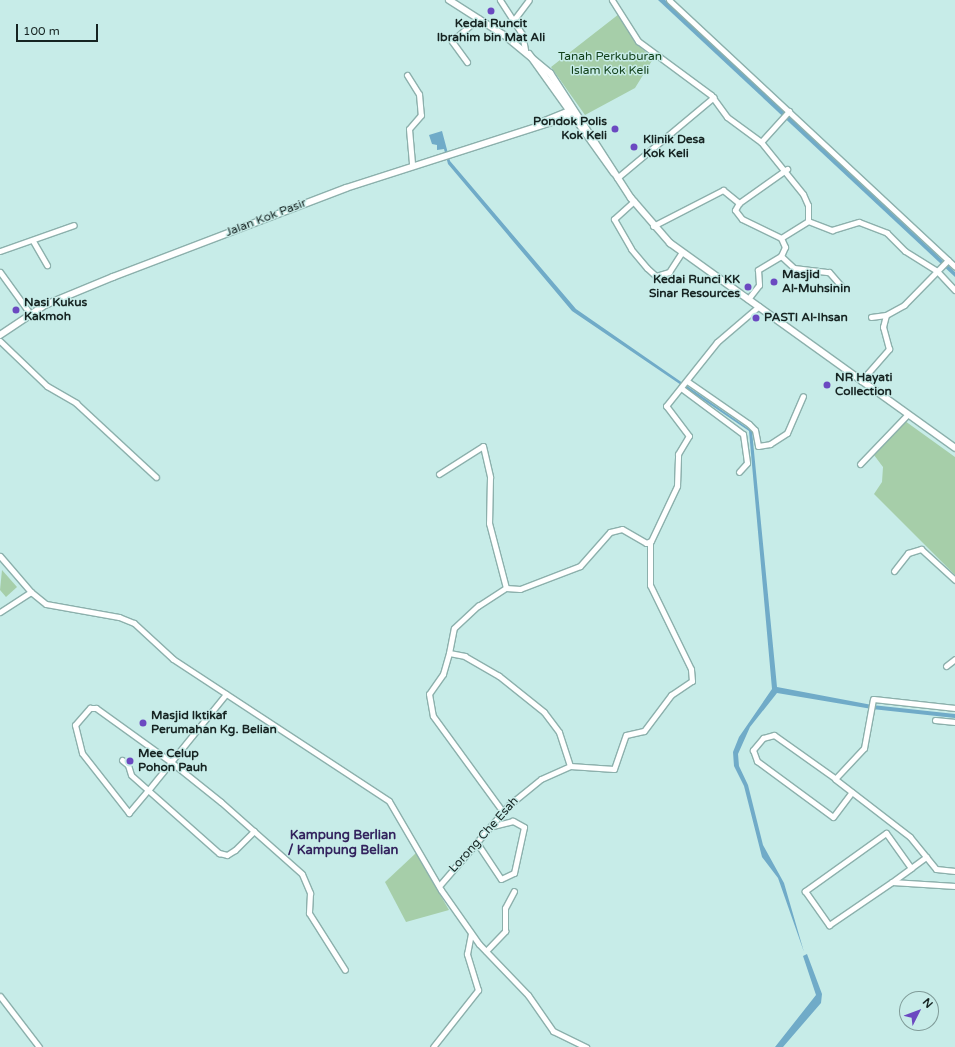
<!DOCTYPE html>
<style>
body{margin:0}
#map{position:relative;width:955px;height:1047px;overflow:hidden;background:#c7ece8;font-family:"Varela Round",sans-serif}
div>[style]{position:absolute}
[style*='--x']{left:calc(var(--x)*1px);top:calc(var(--y)*1px);width:calc(var(--w)*1px);rotate:calc(var(--a)*1deg)}
.green>*{inset:0;background:#a6cea9}
.water>*{inset:0;background:#70abc8}
.roads{filter:drop-shadow(1px 0 #8cb0ac) drop-shadow(-1px 0 #8cb0ac) drop-shadow(0 1px #8cb0ac) drop-shadow(0 -1px #8cb0ac)}
.minor>*{height:5px;margin:-2.5px;padding:0 2.5px;transform-origin:2.5px;border-radius:2.5px;background:#fff}
.tertiary>*{height:6px;margin:-3px;padding:0 3px;transform-origin:3px;border-radius:3px;background:#fff}
.dots>*{width:11px;height:11px;translate:-50% -50%;box-sizing:border-box;border:2px solid #c7ece8;border-radius:50%}
span{translate:-50% -50%;white-space:nowrap;text-align:center;line-height:1.15;-webkit-text-stroke:3px #c7ece8;paint-order:stroke}
.poi-label{font-size:12px;color:#162422;font-weight:700}
.right{translate:-100% -50%;text-align:right}
.left{translate:0 -50%;text-align:left}
.park-label{font-size:12px;color:#13421b}
.street-label{font-size:12px;color:#162422}
.neighbourhood-label{font-size:13px;color:#32225d;font-weight:700}
.north{position:absolute;left:899px;top:991px;width:40px;height:40px;box-sizing:border-box;background:#c7ece8;border:1px solid #809c99;border-radius:50%;rotate:48deg;font-size:11px;font-weight:700;line-height:16px;text-align:center;color:#162422}
.north::after{content:'';display:block;margin:auto;width:14px;height:18px;background:#6b49c1;clip-path:polygon(50% 0,100% 100%,50% 72%,0 100%)}
.scale{position:absolute;left:16px;top:24px;width:82px;height:18px;box-sizing:border-box;border:2px solid #162422;border-top:0;padding-left:5px;font-size:12px;line-height:14px;white-space:nowrap;color:#162422;-webkit-text-stroke:3px #c7ece8;paint-order:stroke}
</style>
<div id="map">
<div class="green">
<i style="clip-path:polygon(619px 14px,635px 42px,653px 59px,635px 88px,585px 115px,551px 67px)"></i>
<i style="clip-path:polygon(905px 421px,955px 457px,955px 575px,874px 494px,882px 482px,883px 467px,874px 455px)"></i>
<i style="clip-path:polygon(2px 570px,17px 587px,6px 597px,0 590px)"></i>
<i style="clip-path:polygon(416px 853px,449px 910px,406px 922px,385px 882px)"></i>
</div>
<div class="water">
<i style="clip-path:polygon(658px 0,665px 0,955px 272px,955px 277px)"></i>
<i style="clip-path:polygon(442px 131px,450px 161px,576px 309px,752px 431px,777px 687px,872px 705px,955px 714px,955px 718px,872px 709px,777px 693px,750px 727px,738px 754px,739px 766px,748px 785px,763px 845px,784px 883px,804px 952px,778px 878px,762px 857px,744px 786px,734px 766px,733px 752px,739px 737px,772px 689px,749px 431px,572px 311px,448px 164px,444px 149px,437px 150px,437px 145px,432px 144px,429px 135px)"></i>
<i style="clip-path:polygon(807px 954px,822px 994px,821px 1003px,783px 1047px,775px 1047px,816px 995px,803px 956px)"></i>
</div>
<div class="roads">
<div class="minor">
<i style="--x:500;--y:0;--w:40;--a:57.1"></i>
<i style="--x:522;--y:34;--w:16;--a:79"></i>
<i style="--x:612;--y:0;--w:49;--a:57.6"></i>
<i style="--x:638;--y:41;--w:91;--a:36.5"></i>
<i style="--x:711;--y:95;--w:27;--a:54"></i>
<i style="--x:727;--y:117;--w:42;--a:36.3"></i>
<i style="--x:761;--y:142;--w:42;--a:-47.9"></i>
<i style="--x:669;--y:0;--w:391;--a:43"></i>
<i style="--x:513;--y:21;--w:26;--a:-53"></i>
<i style="--x:467;--y:62;--w:26;--a:-126"></i>
<i style="--x:452;--y:41;--w:35;--a:-41"></i>
<i style="--x:407;--y:75;--w:22;--a:58"></i>
<i style="--x:419;--y:94;--w:21;--a:85"></i>
<i style="--x:421;--y:115;--w:18;--a:131"></i>
<i style="--x:409;--y:129;--w:37;--a:85"></i>
<i style="--x:761;--y:142;--w:67;--a:51.1"></i>
<i style="--x:803;--y:194;--w:12;--a:66"></i>
<i style="--x:808;--y:205;--w:16;--a:90"></i>
<i style="--x:617;--y:178;--w:126;--a:-39.9"></i>
<i style="--x:634;--y:201;--w:27;--a:138"></i>
<i style="--x:614;--y:219;--w:34;--a:60"></i>
<i style="--x:631;--y:249;--w:25;--a:50"></i>
<i style="--x:647;--y:268;--w:12;--a:42"></i>
<i style="--x:656;--y:276;--w:14;--a:-17"></i>
<i style="--x:669;--y:272;--w:24;--a:-57"></i>
<i style="--x:739;--y:203;--w:8;--a:120"></i>
<i style="--x:735;--y:210;--w:11;--a:52"></i>
<i style="--x:742;--y:219;--w:43;--a:26"></i>
<i style="--x:781;--y:238;--w:10;--a:66"></i>
<i style="--x:785;--y:247;--w:10;--a:114"></i>
<i style="--x:781;--y:256;--w:27;--a:149"></i>
<i style="--x:758;--y:270;--w:15;--a:86"></i>
<i style="--x:759;--y:285;--w:18;--a:128"></i>
<i style="--x:808;--y:221;--w:26;--a:21"></i>
<i style="--x:832;--y:230;--w:28;--a:-17"></i>
<i style="--x:859;--y:222;--w:30;--a:21"></i>
<i style="--x:887;--y:233;--w:25;--a:45"></i>
<i style="--x:905;--y:251;--w:38;--a:32"></i>
<i style="--x:937;--y:271;--w:26;--a:47"></i>
<i style="--x:653;--y:226;--w:79;--a:-27.2"></i>
<i style="--x:723;--y:190;--w:21;--a:39"></i>
<i style="--x:739;--y:203;--w:59;--a:-35.3"></i>
<i style="--x:781;--y:238;--w:32;--a:-32"></i>
<i style="--x:33;--y:241;--w:28;--a:60"></i>
<i style="--x:0;--y:251;--w:78;--a:-19.4"></i>
<i style="--x:781;--y:256;--w:18;--a:43"></i>
<i style="--x:794;--y:268;--w:35;--a:7"></i>
<i style="--x:829;--y:272;--w:20;--a:49"></i>
<i style="--x:0;--y:272;--w:53;--a:54.2"></i>
<i style="--x:871;--y:317;--w:15;--a:-8"></i>
<i style="--x:886;--y:315;--w:21;--a:-29"></i>
<i style="--x:904;--y:305;--w:63;--a:-45.6"></i>
<i style="--x:0;--y:341;--w:65;--a:43.8"></i>
<i style="--x:47;--y:386;--w:34;--a:30"></i>
<i style="--x:76;--y:403;--w:109;--a:42.8"></i>
<i style="--x:687;--y:381;--w:75;--a:34.7"></i>
<i style="--x:749;--y:424;--w:8;--a:45"></i>
<i style="--x:755;--y:430;--w:16;--a:79"></i>
<i style="--x:758;--y:446;--w:12;--a:-9"></i>
<i style="--x:770;--y:444;--w:20;--a:-33"></i>
<i style="--x:787;--y:433;--w:40;--a:-66.6"></i>
<i style="--x:861;--y:381;--w:43;--a:-48.8"></i>
<i style="--x:889;--y:349;--w:23;--a:-105"></i>
<i style="--x:883;--y:327;--w:12;--a:-76"></i>
<i style="--x:681;--y:388;--w:77;--a:36.6"></i>
<i style="--x:743;--y:434;--w:29;--a:82"></i>
<i style="--x:747;--y:463;--w:12;--a:132"></i>
<i style="--x:860;--y:464;--w:69;--a:-46.2"></i>
<i style="--x:439;--y:474;--w:52;--a:-32.5"></i>
<i style="--x:483;--y:446;--w:32;--a:77"></i>
<i style="--x:490;--y:477;--w:46;--a:91.2"></i>
<i style="--x:489;--y:523;--w:67;--a:75.3"></i>
<i style="--x:0;--y:556;--w:48;--a:49.3"></i>
<i style="--x:31;--y:592;--w:19;--a:39"></i>
<i style="--x:46;--y:604;--w:74;--a:10.1"></i>
<i style="--x:119;--y:617;--w:16;--a:22"></i>
<i style="--x:134;--y:623;--w:53;--a:42.7"></i>
<i style="--x:173;--y:659;--w:258;--a:33.3"></i>
<i style="--x:389;--y:801;--w:103;--a:59.7"></i>
<i style="--x:441;--y:890;--w:66;--a:54.9"></i>
<i style="--x:479;--y:944;--w:71;--a:46.1"></i>
<i style="--x:528;--y:995;--w:44;--a:55.2"></i>
<i style="--x:553;--y:1031;--w:37;--a:26"></i>
<i style="--x:894;--y:571;--w:23;--a:-52"></i>
<i style="--x:908;--y:553;--w:14;--a:-17"></i>
<i style="--x:921;--y:549;--w:46;--a:42.4"></i>
<i style="--x:0;--y:612;--w:37;--a:-33"></i>
<i style="--x:449;--y:653;--w:22;--a:106"></i>
<i style="--x:443;--y:674;--w:24;--a:125"></i>
<i style="--x:429;--y:694;--w:22;--a:80"></i>
<i style="--x:433;--y:716;--w:119;--a:53.9"></i>
<i style="--x:946;--y:666;--w:11;--a:-38"></i>
<i style="--x:226;--y:694;--w:87;--a:129"></i>
<i style="--x:171;--y:762;--w:36;--a:129"></i>
<i style="--x:148;--y:790;--w:30;--a:130"></i>
<i style="--x:129;--y:813;--w:76;--a:-128.1"></i>
<i style="--x:82;--y:753;--w:29;--a:-104"></i>
<i style="--x:75;--y:725;--w:23;--a:-49"></i>
<i style="--x:90;--y:708;--w:6;--a:0"></i>
<i style="--x:96;--y:708;--w:92;--a:35.8"></i>
<i style="--x:171;--y:762;--w:64;--a:38.7"></i>
<i style="--x:221;--y:802;--w:108;--a:41.6"></i>
<i style="--x:302;--y:874;--w:21;--a:67"></i>
<i style="--x:310;--y:893;--w:20;--a:93"></i>
<i style="--x:309;--y:913;--w:67;--a:57.7"></i>
<i style="--x:955;--y:708;--w:82;--a:-173.7"></i>
<i style="--x:873;--y:699;--w:50;--a:100.4"></i>
<i style="--x:864;--y:748;--w:42;--a:133.1"></i>
<i style="--x:835;--y:779;--w:95;--a:37.7"></i>
<i style="--x:910;--y:837;--w:41;--a:50.9"></i>
<i style="--x:936;--y:869;--w:19;--a:6"></i>
<i style="--x:935;--y:720;--w:20;--a:6"></i>
<i style="--x:122;--y:760;--w:8;--a:40"></i>
<i style="--x:128;--y:765;--w:10;--a:73"></i>
<i style="--x:131;--y:775;--w:118;--a:41.6"></i>
<i style="--x:219;--y:853;--w:8;--a:14"></i>
<i style="--x:227;--y:855;--w:9;--a:-32"></i>
<i style="--x:235;--y:850;--w:27;--a:-45"></i>
<i style="--x:570;--y:766;--w:36;--a:-108"></i>
<i style="--x:559;--y:732;--w:25;--a:-127"></i>
<i style="--x:544;--y:712;--w:58;--a:-141.3"></i>
<i style="--x:499;--y:676;--w:39;--a:-150"></i>
<i style="--x:465;--y:656;--w:16;--a:-169"></i>
<i style="--x:449;--y:653;--w:25;--a:-79"></i>
<i style="--x:454;--y:628;--w:33;--a:-43"></i>
<i style="--x:478;--y:606;--w:33;--a:-33"></i>
<i style="--x:506;--y:588;--w:14;--a:4"></i>
<i style="--x:520;--y:589;--w:64;--a:-21"></i>
<i style="--x:580;--y:566;--w:45;--a:-48.6"></i>
<i style="--x:610;--y:532;--w:12;--a:-14"></i>
<i style="--x:622;--y:529;--w:28;--a:30"></i>
<i style="--x:646;--y:543;--w:5;--a:-22"></i>
<i style="--x:651;--y:541;--w:61;--a:-64.7"></i>
<i style="--x:677;--y:486;--w:32;--a:-88"></i>
<i style="--x:678;--y:454;--w:21;--a:-59"></i>
<i style="--x:689;--y:436;--w:38;--a:-127"></i>
<i style="--x:666;--y:406;--w:82;--a:-51.4"></i>
<i style="--x:717;--y:342;--w:55;--a:-40.6"></i>
<i style="--x:836;--y:779;--w:76;--a:-144.6"></i>
<i style="--x:774;--y:735;--w:11;--a:165"></i>
<i style="--x:763;--y:738;--w:16;--a:130"></i>
<i style="--x:753;--y:750;--w:12;--a:70"></i>
<i style="--x:757;--y:761;--w:94;--a:36.4"></i>
<i style="--x:833;--y:817;--w:31;--a:-53"></i>
<i style="--x:477;--y:843;--w:43;--a:56.3"></i>
<i style="--x:501;--y:879;--w:14;--a:-25"></i>
<i style="--x:514;--y:873;--w:47;--a:-77.7"></i>
<i style="--x:524;--y:827;--w:13;--a:-151"></i>
<i style="--x:513;--y:821;--w:21;--a:166"></i>
<i style="--x:911;--y:868;--w:43;--a:-125.5"></i>
<i style="--x:886;--y:833;--w:100;--a:144.4"></i>
<i style="--x:805;--y:891;--w:42;--a:54.8"></i>
<i style="--x:829;--y:925;--w:76;--a:-34.3"></i>
<i style="--x:892;--y:882;--w:24;--a:-36"></i>
<i style="--x:911;--y:868;--w:19;--a:-36"></i>
<i style="--x:892;--y:882;--w:63;--a:3.6"></i>
<i style="--x:439;--y:886;--w:107;--a:-49.2"></i>
<i style="--x:509;--y:805;--w:41;--a:-39.1"></i>
<i style="--x:541;--y:779;--w:32;--a:-24"></i>
<i style="--x:570;--y:766;--w:44;--a:3.9"></i>
<i style="--x:614;--y:769;--w:36;--a:-71"></i>
<i style="--x:626;--y:735;--w:18;--a:-13"></i>
<i style="--x:644;--y:731;--w:45;--a:-53.1"></i>
<i style="--x:671;--y:695;--w:25;--a:-34"></i>
<i style="--x:692;--y:681;--w:12;--a:-95"></i>
<i style="--x:691;--y:669;--w:93;--a:-116"></i>
<i style="--x:650;--y:585;--w:43;--a:-90"></i>
<i style="--x:486;--y:951;--w:28;--a:-46"></i>
<i style="--x:505;--y:931;--w:23;--a:-90"></i>
<i style="--x:505;--y:908;--w:19;--a:-62"></i>
<i style="--x:0;--y:996;--w:64;--a:52.6"></i>
<i style="--x:433;--y:1047;--w:73;--a:-51.7"></i>
<i style="--x:478;--y:990;--w:38;--a:-107"></i>
<i style="--x:467;--y:954;--w:21;--a:-79"></i>
</div>
<div class="tertiary">
<i style="--x:449;--y:0;--w:65;--a:32.5"></i>
<i style="--x:504;--y:35;--w:60;--a:39.6"></i>
<i style="--x:550;--y:73;--w:149;--a:57.1"></i>
<i style="--x:631;--y:198;--w:60;--a:49.1"></i>
<i style="--x:670;--y:243;--w:351;--a:35.7"></i>
<i style="--x:529;--y:54;--w:146;--a:54.5"></i>
<i style="--x:542;--y:122;--w:32;--a:-22"></i>
<i style="--x:0;--y:335;--w:54;--a:-33.7"></i>
<i style="--x:45;--y:305;--w:74;--a:-22.4"></i>
<i style="--x:113;--y:277;--w:249;--a:-20.9"></i>
<i style="--x:346;--y:188;--w:223;--a:-17.8"></i>
<i style="--x:558;--y:120;--w:15;--a:-23"></i>
<i style="--x:572;--y:114;--w:4;--a:-76"></i>
</div>
</div>
<div class="dots">
<i style="left:491px;top:11px;background:#6b49c1"></i>
<i style="left:615px;top:129px;background:#6b49c1"></i>
<i style="left:634px;top:147px;background:#6b49c1"></i>
<i style="left:774px;top:282px;background:#6b49c1"></i>
<i style="left:748px;top:287px;background:#6b49c1"></i>
<i style="left:16px;top:310px;background:#6b49c1"></i>
<i style="left:756px;top:318px;background:#6b49c1"></i>
<i style="left:827px;top:385px;background:#6b49c1"></i>
<i style="left:143px;top:723px;background:#6b49c1"></i>
<i style="left:130px;top:761px;background:#6b49c1"></i>
</div>
<div class="poi-label">
<span style="left:491px;top:31px">Kedai Runcit<br>Ibrahim bin Mat Ali</span>
<span class="right" style="left:607px;top:129px">Pondok Polis<br>Kok Keli</span>
<span class="left" style="left:643px;top:147px">Klinik Desa<br>Kok Keli</span>
<span class="left" style="left:782px;top:282px">Masjid<br>Al-Muhsinin</span>
<span class="right" style="left:740px;top:287px">Kedai Runci KK<br>Sinar Resources</span>
<span class="left" style="left:24px;top:310px">Nasi Kukus<br>Kakmoh</span>
<span class="left" style="left:764px;top:318px">PASTI Al-Ihsan</span>
<span class="left" style="left:835px;top:385px">NR Hayati<br>Collection</span>
<span class="left" style="left:151px;top:723px">Masjid Iktikaf<br>Perumahan Kg. Belian</span>
<span class="left" style="left:138px;top:761px">Mee Celup<br>Pohon Pauh</span>
</div>
<div class="park-label">
<span style="left:610px;top:64px">Tanah Perkuburan<br>Islam Kok Keli</span>
</div>
<div class="street-label">
<span style="left:266px;top:218px;rotate:-21deg">Jalan Kok Pasir</span>
<span style="left:484px;top:835px;rotate:-48deg">Lorong Che Esah</span>
</div>
<div class="neighbourhood-label">
<span style="left:343px;top:843px">Kampung Berlian<br>/ Kampung Belian</span>
</div>
<div class="north">N</div>
<div class="scale">100 m</div>
</div>
